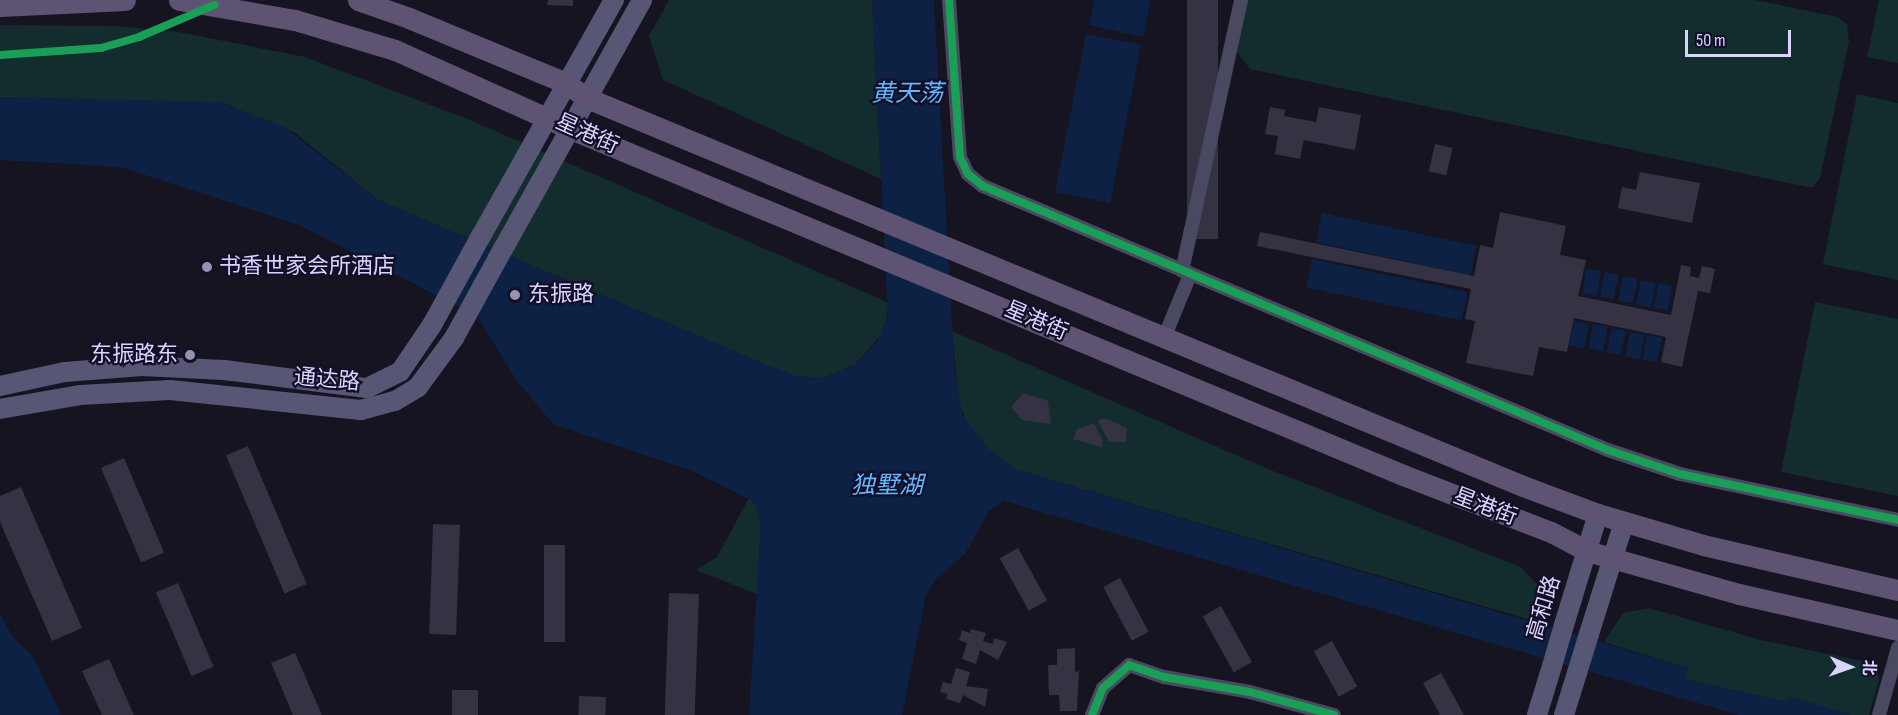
<!DOCTYPE html>
<meta charset="utf-8">
<style>
body{margin:0}
#map{position:relative;width:1898px;height:715px;overflow:hidden;background:#161421;font-family:"Sofia Sans Condensed","Noto Sans SC",sans-serif}
div>[style]{position:absolute}
[style*='--x']{left:calc(var(--x)*1px);top:calc(var(--y)*1px);width:calc(var(--w)*1px);rotate:calc(var(--a)*1deg)}
.green>*{inset:0;background:#132c2d}
.water>*{inset:0;background:#0d2144;transform-origin:0 0}
.building>*{inset:0;background:#343243;transform-origin:0 0}
.minor>*{height:14px;margin:-7px;padding:0 7px;transform-origin:7px;border-radius:7px;background:#4a4962}
.secondary>*{height:20px;margin:-10px;padding:0 10px;transform-origin:10px;border-radius:10px;background:#575674}
.primary>*{height:21px;margin:-10.5px;padding:0 10.5px;transform-origin:10.5px;border-radius:10.5px;background:#5e5373}
.secondary-bridge>*{height:20px;margin:-10px;padding:0 10px;transform-origin:10px;border-radius:10px;background:#575674}
.cycleway>*{height:8px;margin:-4px;padding:0 4px;transform-origin:4px;border-radius:4px;background:#1a9f57}
.dots>*{width:16px;height:16px;translate:-50% -50%;box-sizing:border-box;border:3px solid #130f26;border-radius:50%}
span{translate:-50% -50%;white-space:nowrap;text-align:center;line-height:1.15;-webkit-text-stroke:4.5px #130f26;paint-order:stroke}
.street-label{font-size:22px;color:#d9d4ff}
.poi-label{font-size:22px;color:#d9d4ff}
.left{translate:0 -50%;text-align:left}
.right{translate:-100% -50%;text-align:right}
.water-label{font-size:24px;color:#62b6ff;font-style:italic}
.north{position:absolute;left:1820px;top:637px;width:60px;height:60px;-webkit-text-stroke:4px #130f26;paint-order:stroke;rotate:92deg;font-size:16px;font-weight:700;line-height:24px;text-align:center;color:#d9d4ff}
.north::after{content:'';display:block;margin:auto;width:21px;height:27px;background:#d9d4ff;clip-path:polygon(50% 0,100% 100%,50% 72%,0 100%)}
.scale{position:absolute;left:1685px;top:30px;width:106px;height:27px;box-sizing:border-box;border:3px solid #d9d4ff;border-top:0;padding-left:8px;font-size:18px;line-height:21px;white-space:nowrap;color:#d9d4ff;-webkit-text-stroke:4px #130f26;paint-order:stroke}
</style>
<div id="map">
<div class="green">
<i style="clip-path:polygon(669px 0,872px 0,881px 179px,663px 80px,649px 36px)"></i>
<i style="clip-path:polygon(1247px 0,1755px 0,1838px 17px,1847px 24px,1849px 41px,1820px 178px,1813px 187px,1807px 187px,1250px 69px,1237px 52px)"></i>
<i style="clip-path:polygon(1879px 0,1898px 0,1898px 63px,1867px 57px)"></i>
<i style="clip-path:polygon(0 25px,116px 26px,179px 32px,305px 57px,470px 120px,889px 303px,884px 331px,856px 364px,823px 378px,796px 376px,769px 366px,378px 200px,295px 133px,226px 104px,0 97px)"></i>
<i style="clip-path:polygon(1857px 94px,1898px 103px,1898px 280px,1823px 264px)"></i>
<i style="clip-path:polygon(1815px 302px,1898px 319px,1898px 496px,1781px 472px)"></i>
<i style="clip-path:polygon(952px 331px,1268px 469px,1521px 567px,1540px 588px,1538px 622px,1017px 470px,989px 450px,967px 424px,959px 402px)"></i>
<i style="clip-path:polygon(749px 498px,757px 506px,761px 523px,757px 594px,696px 570px,717px 557px)"></i>
<i style="clip-path:polygon(1649px 608px,1761px 640px,1876px 664px,1879px 680px,1869px 715px,1850px 715px,1792px 697px,1784px 702px,1686px 679px,1687px 668px,1604px 642px,1623px 613px)"></i>
</div>
<div class="water">
<i style="clip-path:polygon(872px 0,934px 0,954px 362px,962px 414px,989px 450px,1017px 470px,1688px 668px,1686px 679px,1784px 702px,1792px 697px,1850px 715px,1739px 715px,1004px 501px,989px 511px,965px 554px,937px 578px,926px 595px,902px 715px,749px 715px,761px 523px,753px 501px,690px 470px,553px 424px,517px 381px,477px 316px,299px 225px,121px 167px,0 160px,0 97px,219px 102px,283px 126px,378px 200px,769px 366px,796px 376px,823px 378px,856px 364px,877px 341px,888px 315px)"></i>
<i style="clip-path:polygon(1094px 0,1151px 0,1143px 37px,1089px 25px)"></i>
<i style="left:1086px;top:34px;width:56px;height:161px;rotate:11deg"></i>
<i style="left:1322px;top:213px;width:158px;height:30px;rotate:12deg"></i>
<i style="left:1312px;top:259px;width:159px;height:29px;rotate:12deg"></i>
<i style="left:1586px;top:269px;width:15px;height:25px;rotate:8deg"></i>
<i style="left:1605px;top:272px;width:14px;height:25px;rotate:12deg"></i>
<i style="left:1623px;top:276px;width:15px;height:25px;rotate:11deg"></i>
<i style="left:1641px;top:280px;width:15px;height:25px;rotate:11deg"></i>
<i style="left:1659px;top:283px;width:14px;height:25px;rotate:12deg"></i>
<i style="left:1574px;top:321px;width:15px;height:25px;rotate:11deg"></i>
<i style="left:1593px;top:324px;width:15px;height:25px;rotate:11deg"></i>
<i style="left:1612px;top:328px;width:14px;height:25px;rotate:12deg"></i>
<i style="left:1630px;top:332px;width:15px;height:25px;rotate:11deg"></i>
<i style="left:1647px;top:335px;width:15px;height:25px;rotate:11deg"></i>
<i style="clip-path:polygon(0 614px,13px 637px,32px 655px,61px 715px,0 715px)"></i>
</div>
<div class="building">
<i style="clip-path:polygon(548px 0,573px 0,573px 6px,547px 5px)"></i>
<i style="left:1187px;top:0;width:31px;height:239px"></i>
<i style="clip-path:polygon(1270px 107px,1285px 110px,1284px 116px,1316px 122px,1319px 107px,1361px 115px,1355px 150px,1304px 140px,1300px 159px,1275px 154px,1278px 136px,1265px 134px)"></i>
<i style="left:1435px;top:144px;width:18px;height:28px;rotate:13deg"></i>
<i style="clip-path:polygon(1640px 172px,1700px 183px,1692px 223px,1618px 208px,1622px 187px,1636px 190px)"></i>
<i style="clip-path:polygon(1500px 212px,1566px 226px,1560px 255px,1586px 260px,1578px 296px,1671px 315px,1681px 265px,1691px 267px,1690px 276px,1699px 278px,1702px 266px,1715px 269px,1710px 293px,1698px 291px,1682px 367px,1661px 362px,1666px 337px,1574px 318px,1567px 352px,1539px 347px,1533px 376px,1466px 363px,1475px 321px,1465px 319px,1471px 289px,1257px 246px,1260px 232px,1474px 276px,1480px 245px,1493px 248px)"></i>
<i style="clip-path:polygon(1023px 393px,1048px 401px,1051px 424px,1022px 420px,1011px 407px)"></i>
<i style="clip-path:polygon(1105px 418px,1127px 428px,1126px 442px,1109px 442px,1098px 421px)"></i>
<i style="clip-path:polygon(1094px 423px,1103px 441px,1101px 447px,1073px 439px,1077px 429px)"></i>
<i style="left:248px;top:446px;width:150px;height:24px;rotate:67deg"></i>
<i style="left:124px;top:458px;width:103px;height:25px;rotate:67deg"></i>
<i style="clip-path:polygon(21px 487px,82px 628px,52px 641px,0 522px,0 496px)"></i>
<i style="left:433px;top:524px;width:27px;height:110px;rotate:2deg"></i>
<i style="left:544px;top:545px;width:21px;height:97px"></i>
<i style="left:1018px;top:548px;width:60px;height:21px;rotate:61deg"></i>
<i style="left:1120px;top:578px;width:61px;height:19px;rotate:62deg"></i>
<i style="left:178px;top:583px;width:91px;height:24px;rotate:67deg"></i>
<i style="left:669px;top:593px;width:30px;height:122px;rotate:2deg"></i>
<i style="left:1221px;top:606px;width:64px;height:21px;rotate:61deg"></i>
<i style="clip-path:polygon(971px 629px,986px 633px,983px 641px,993px 644px,994px 638px,1007px 642px,998px 660px,980px 650px,976px 664px,962px 659px,967px 643px,959px 640px,962px 630px,970px 633px)"></i>
<i style="left:1332px;top:641px;width:52px;height:21px;rotate:61deg"></i>
<i style="clip-path:polygon(1075px 648px,1075px 672px,1079px 671px,1077px 711px,1060px 711px,1059px 695px,1049px 695px,1048px 665px,1057px 665px,1057px 649px)"></i>
<i style="clip-path:polygon(295px 653px,322px 715px,293px 715px,271px 663px)"></i>
<i style="clip-path:polygon(109px 659px,134px 715px,102px 715px,82px 671px)"></i>
<i style="clip-path:polygon(956px 668px,970px 672px,966px 686px,988px 689px,985px 707px,963px 695px,960px 703px,946px 699px,948px 694px,940px 692px,943px 682px,951px 684px)"></i>
<i style="clip-path:polygon(1441px 673px,1464px 715px,1440px 715px,1423px 683px)"></i>
<i style="left:452px;top:690px;width:26px;height:25px"></i>
<i style="left:579px;top:696px;width:27px;height:19px;rotate:2deg"></i>
</div>
<div class="minor">
<i style="--x:949;--y:0;--w:157;--a:86"></i>
<i style="--x:960;--y:157;--w:19;--a:65"></i>
<i style="--x:968;--y:174;--w:19;--a:39"></i>
<i style="--x:983;--y:186;--w:678;--a:22.9"></i>
<i style="--x:1608;--y:450;--w:76;--a:18.4"></i>
<i style="--x:1680;--y:474;--w:223;--a:11.9"></i>
<i style="--x:1182;--y:271;--w:277;--a:-77.7"></i>
<i style="--x:1164;--y:338;--w:68;--a:-67.6"></i>
<i style="--x:1092;--y:715;--w:29;--a:-68"></i>
<i style="--x:1103;--y:688;--w:35;--a:-41"></i>
<i style="--x:1129;--y:665;--w:37;--a:19"></i>
<i style="--x:1164;--y:677;--w:87;--a:9.9"></i>
<i style="--x:1250;--y:692;--w:87;--a:15.3"></i>
<i style="--x:1879;--y:715;--w:70;--a:-74.2"></i>
</div>
<div class="secondary">
<i style="--x:481;--y:236;--w:271;--a:-60.6"></i>
<i style="--x:503;--y:249;--w:285;--a:-60.8"></i>
<i style="--x:0;--y:386;--w:66;--a:-12.2"></i>
<i style="--x:65;--y:372;--w:77;--a:-4.5"></i>
<i style="--x:142;--y:366;--w:82;--a:2.8"></i>
<i style="--x:224;--y:370;--w:144;--a:7.2"></i>
<i style="--x:367;--y:388;--w:37;--a:-26"></i>
<i style="--x:400;--y:372;--w:57;--a:-55.8"></i>
<i style="--x:0;--y:409;--w:81;--a:-9.9"></i>
<i style="--x:80;--y:395;--w:90;--a:-3.2"></i>
<i style="--x:170;--y:390;--w:192;--a:6"></i>
<i style="--x:361;--y:410;--w:35;--a:-15"></i>
<i style="--x:395;--y:401;--w:27;--a:-31"></i>
<i style="--x:418;--y:387;--w:61;--a:-53.7"></i>
<i style="--x:1564;--y:625;--w:116;--a:-73"></i>
<i style="--x:1589;--y:634;--w:117;--a:-72.6"></i>
<i style="--x:1537;--y:715;--w:51;--a:-73"></i>
<i style="--x:1564;--y:715;--w:44;--a:-72.8"></i>
</div>
<div class="primary">
<i style="--x:179;--y:0;--w:118;--a:9.8"></i>
<i style="--x:295;--y:20;--w:104;--a:16.7"></i>
<i style="--x:395;--y:50;--w:193;--a:24.2"></i>
<i style="--x:571;--y:129;--w:901;--a:22.58"></i>
<i style="--x:1403;--y:475;--w:159;--a:21.1"></i>
<i style="--x:1551;--y:532;--w:41;--a:27.8"></i>
<i style="--x:1587;--y:551;--w:158;--a:15.8"></i>
<i style="--x:1739;--y:594;--w:163;--a:12.8"></i>
<i style="--x:358;--y:0;--w:54;--a:19.4"></i>
<i style="--x:409;--y:18;--w:170;--a:22.5"></i>
<i style="--x:566;--y:83;--w:26;--a:36"></i>
<i style="--x:587;--y:98;--w:1013;--a:22.52"></i>
<i style="--x:1523;--y:486;--w:80;--a:20.5"></i>
<i style="--x:1598;--y:514;--w:109;--a:16.4"></i>
<i style="--x:1703;--y:545;--w:200;--a:13"></i>
<i style="--x:0;--y:6;--w:125;--a:-2.7"></i>
</div>
<div class="secondary-bridge">
<i style="--x:432;--y:325;--w:102;--a:-61.2"></i>
<i style="--x:454;--y:338;--w:102;--a:-61.2"></i>
<i style="--x:1552;--y:666;--w:43;--a:-73.7"></i>
<i style="--x:1577;--y:673;--w:41;--a:-72.9"></i>
</div>
<div class="cycleway">
<i style="--x:949;--y:0;--w:157;--a:86"></i>
<i style="--x:960;--y:157;--w:19;--a:65"></i>
<i style="--x:968;--y:174;--w:19;--a:39"></i>
<i style="--x:983;--y:186;--w:678;--a:22.9"></i>
<i style="--x:1608;--y:450;--w:76;--a:18.4"></i>
<i style="--x:1680;--y:474;--w:223;--a:11.9"></i>
<i style="--x:0;--y:55;--w:101;--a:-4"></i>
<i style="--x:101;--y:48;--w:40;--a:-16"></i>
<i style="--x:139;--y:37;--w:82;--a:-23.1"></i>
<i style="--x:1092;--y:715;--w:29;--a:-68"></i>
<i style="--x:1103;--y:688;--w:35;--a:-41"></i>
<i style="--x:1129;--y:665;--w:37;--a:19"></i>
<i style="--x:1164;--y:677;--w:87;--a:9.9"></i>
<i style="--x:1250;--y:692;--w:87;--a:15.3"></i>
</div>
<div class="dots">
<i style="left:207px;top:267px;background:#9591b1"></i>
<i style="left:515px;top:295px;background:#9591b1"></i>
<i style="left:190px;top:355px;background:#9591b1"></i>
</div>
<div class="street-label">
<span style="left:587px;top:134px;rotate:24deg">星港街</span>
<span style="left:1036px;top:321px;rotate:23deg">星港街</span>
<span style="left:327px;top:380px;rotate:5deg">通达路</span>
<span style="left:1485px;top:507px;rotate:21deg">星港街</span>
<span style="left:1544px;top:608px;rotate:-73deg">高和路</span>
</div>
<div class="poi-label">
<span class="left" style="left:219px;top:267px">书香世家会所酒店</span>
<span class="left" style="left:528px;top:295px">东振路</span>
<span class="right" style="left:178px;top:355px">东振路东</span>
</div>
<div class="water-label">
<span style="left:907px;top:94px">黄天荡</span>
<span style="left:887px;top:486px">独墅湖</span>
</div>
<div class="north">北</div>
<div class="scale">50 m</div>
</div>
